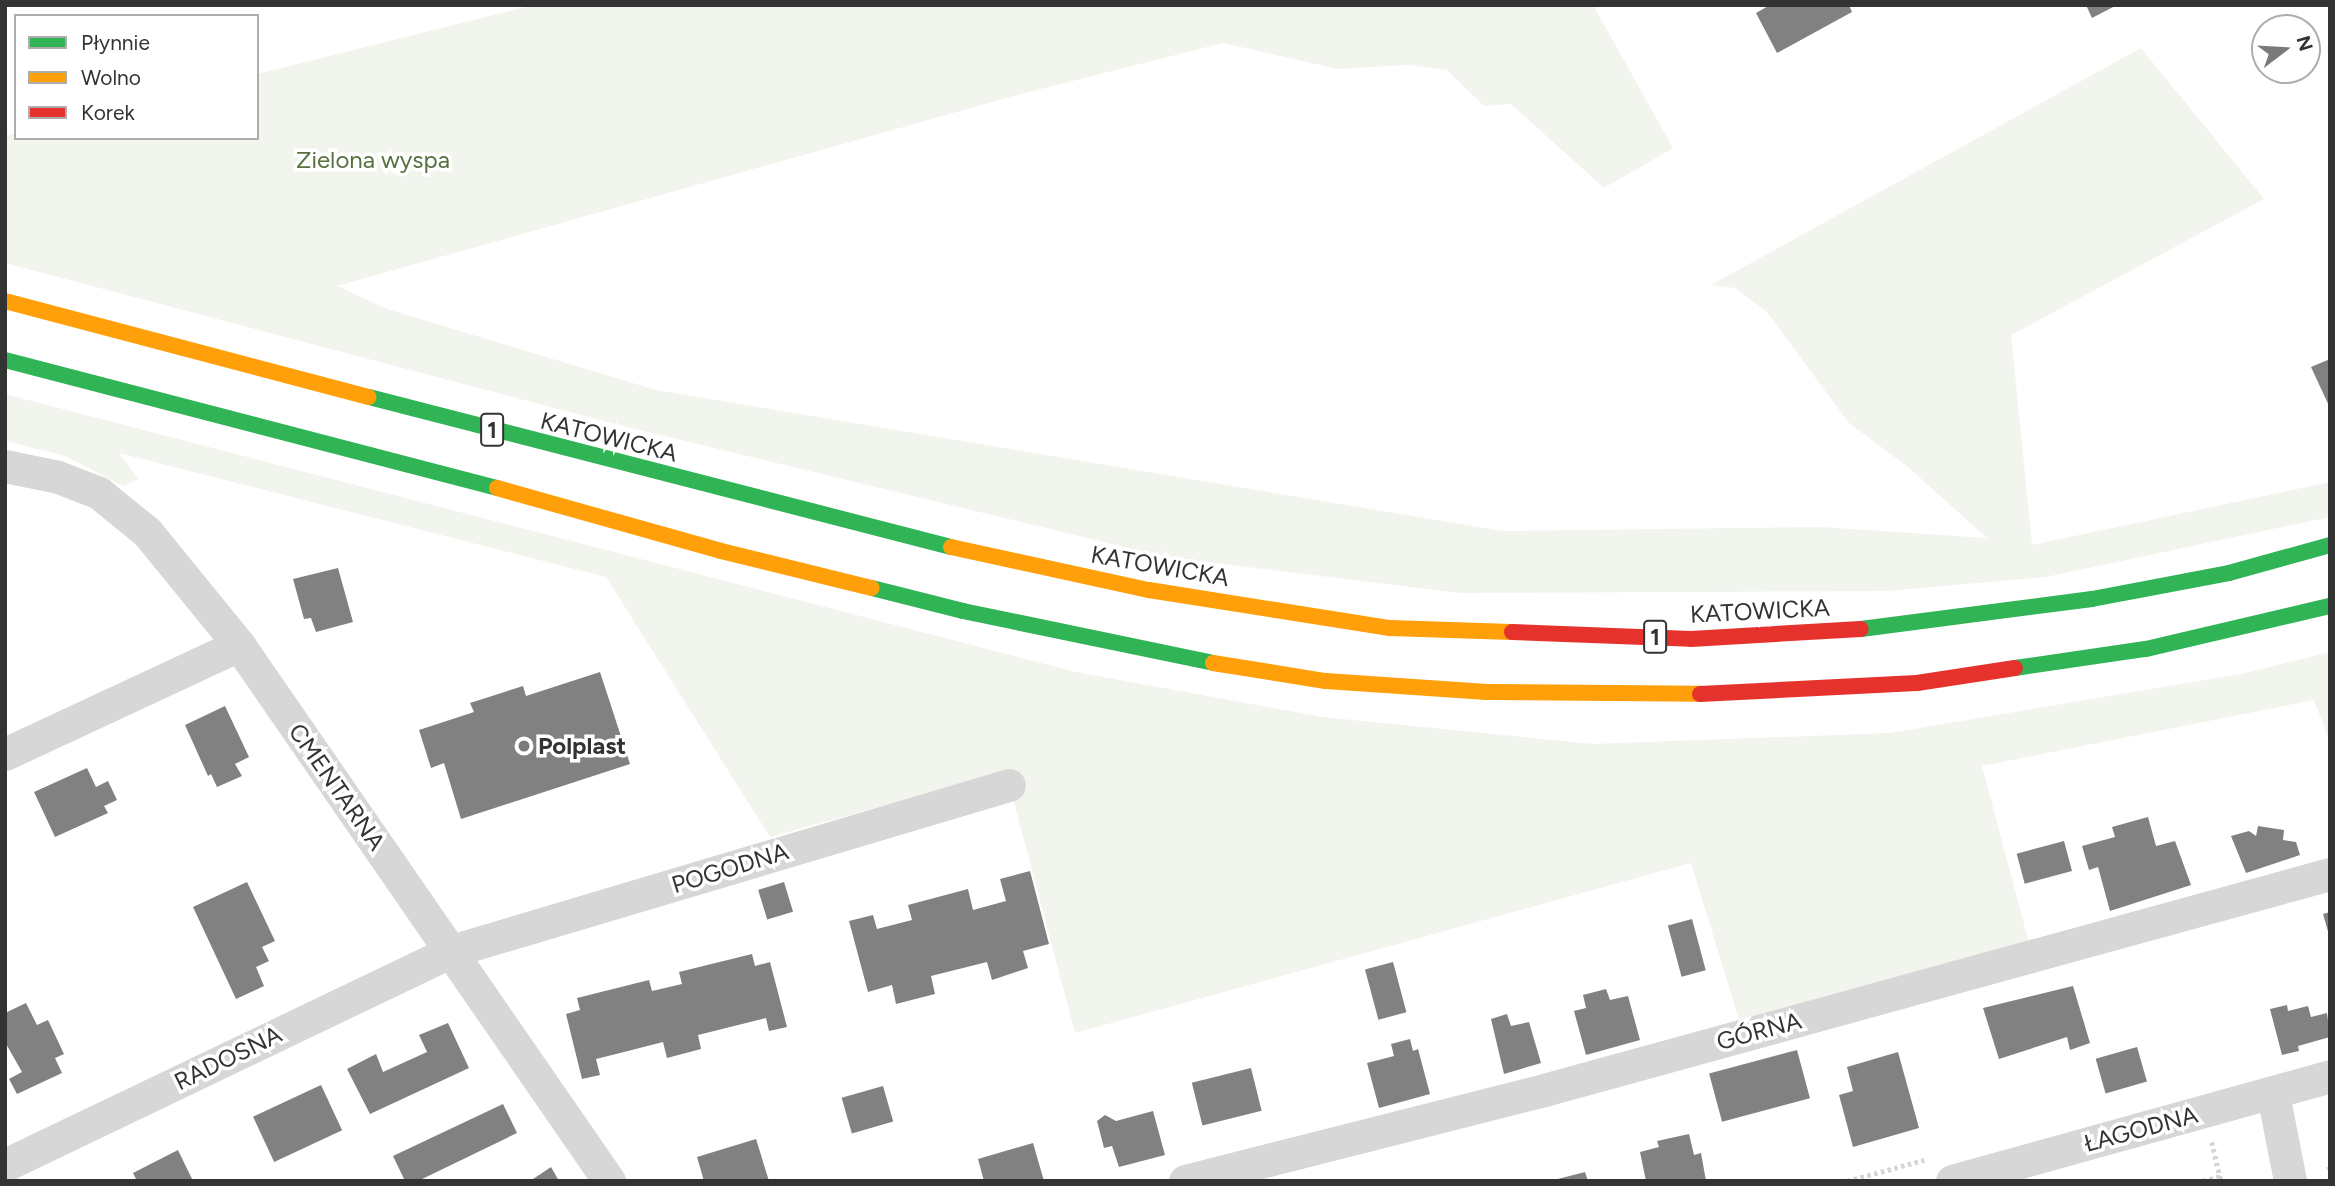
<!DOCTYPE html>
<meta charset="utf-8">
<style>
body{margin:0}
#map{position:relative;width:2335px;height:1186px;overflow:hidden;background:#fff;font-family:Figtree,sans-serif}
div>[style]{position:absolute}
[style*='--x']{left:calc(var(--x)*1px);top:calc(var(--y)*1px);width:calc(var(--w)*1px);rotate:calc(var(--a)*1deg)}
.green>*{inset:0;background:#f1f5ed}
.building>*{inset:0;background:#818181;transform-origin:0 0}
.path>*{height:4.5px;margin-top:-2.25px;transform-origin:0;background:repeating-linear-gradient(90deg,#d6d6d6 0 3.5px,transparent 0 7px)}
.street>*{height:33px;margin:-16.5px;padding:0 16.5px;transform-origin:16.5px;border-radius:16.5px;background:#d7d7d7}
.fast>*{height:16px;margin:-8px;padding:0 8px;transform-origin:8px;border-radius:8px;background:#30b455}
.slow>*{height:16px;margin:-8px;padding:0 8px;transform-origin:8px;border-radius:8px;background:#ff9f0a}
.jam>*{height:16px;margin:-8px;padding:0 8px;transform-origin:8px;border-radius:8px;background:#e5322d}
.dots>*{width:19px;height:19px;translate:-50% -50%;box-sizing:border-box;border:4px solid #fff;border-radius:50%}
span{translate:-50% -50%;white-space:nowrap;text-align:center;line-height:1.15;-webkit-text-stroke:7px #fff;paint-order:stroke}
.shield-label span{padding:2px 5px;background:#fff;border:2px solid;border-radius:5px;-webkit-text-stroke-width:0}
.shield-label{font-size:23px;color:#333;font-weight:700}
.park-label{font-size:24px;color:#56703f}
.street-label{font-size:24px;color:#333}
.poi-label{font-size:24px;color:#333;font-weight:700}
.left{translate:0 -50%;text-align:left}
.frame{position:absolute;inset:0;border:7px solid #333;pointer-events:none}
.legend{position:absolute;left:14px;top:14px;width:245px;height:126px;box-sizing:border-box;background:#fff;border:2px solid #adadad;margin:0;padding:9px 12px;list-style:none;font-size:21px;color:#333}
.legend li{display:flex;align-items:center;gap:14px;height:35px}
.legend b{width:35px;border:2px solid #adadad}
.north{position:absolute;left:2251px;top:14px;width:70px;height:70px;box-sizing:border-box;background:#fff;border:2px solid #adadad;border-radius:50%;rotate:73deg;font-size:19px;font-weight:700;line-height:28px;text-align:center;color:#333}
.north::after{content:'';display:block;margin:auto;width:24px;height:32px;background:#7a7a7a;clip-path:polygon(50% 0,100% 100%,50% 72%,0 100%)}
</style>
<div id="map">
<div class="green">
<i style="clip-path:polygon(533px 5px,1593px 5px,1673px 148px,1604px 188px,1511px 104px,1484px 106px,1447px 70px,1408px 65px,1338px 69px,1223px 43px,1017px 95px,337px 286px,387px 309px,656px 390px,1503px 531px,1820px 527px,1987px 538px,1908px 467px,1849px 423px,1766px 311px,1735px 288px,1711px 285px,2141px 48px,2264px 199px,2011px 335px,2032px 545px,2330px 482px,2330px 517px,2046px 577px,1887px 591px,1459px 593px,1166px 557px,619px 425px,5px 263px,5px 136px,16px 133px,16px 138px,257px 138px,257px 74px)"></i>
<i style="clip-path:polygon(5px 394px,1076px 672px,1322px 717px,1593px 744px,1889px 733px,2241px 674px,2330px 652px,2330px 742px,2314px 700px,1982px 766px,2029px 943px,1740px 1023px,1691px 863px,1075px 1033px,1006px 772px,770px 837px,606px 577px,119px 453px,138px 479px,123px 486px,65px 456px,5px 441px)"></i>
</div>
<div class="building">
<i style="clip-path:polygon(1770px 5px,1849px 5px,1852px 12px,1777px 53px,1756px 13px)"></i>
<i style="clip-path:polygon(2086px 5px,2117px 5px,2092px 18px)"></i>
<i style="clip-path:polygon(2330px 359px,2330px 408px,2311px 367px)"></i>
<i style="clip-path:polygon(338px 568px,353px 622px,316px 632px,311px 618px,304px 619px,293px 579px)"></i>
<i style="clip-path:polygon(600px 672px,630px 764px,461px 819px,444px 763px,431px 768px,419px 730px,474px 712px,470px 703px,523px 686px,526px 696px)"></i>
<i style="clip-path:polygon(225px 706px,249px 757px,235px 764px,242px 776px,217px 787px,211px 774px,208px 776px,185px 725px)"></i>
<i style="clip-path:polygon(87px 768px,96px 787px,108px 781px,117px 800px,104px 806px,108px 813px,55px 837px,34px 792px)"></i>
<i style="clip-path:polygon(2148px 817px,2156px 846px,2175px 841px,2191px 885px,2110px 911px,2098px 867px,2089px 870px,2082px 846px,2115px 837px,2112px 827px)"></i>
<i style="clip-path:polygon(2258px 826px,2284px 830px,2283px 840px,2296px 842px,2300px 855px,2246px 873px,2231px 836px,2249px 831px,2256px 836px)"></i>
<i style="left:2064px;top:841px;width:31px;height:49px;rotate:75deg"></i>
<i style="clip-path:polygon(1030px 871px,1049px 944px,1023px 951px,1028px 968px,992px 980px,987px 962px,931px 976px,935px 994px,896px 1004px,892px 985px,868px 992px,849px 921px,873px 915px,877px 929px,912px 920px,908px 905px,968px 889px,973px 910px,1006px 901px,1000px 879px)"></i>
<i style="clip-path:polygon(247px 882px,275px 941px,262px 947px,269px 961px,256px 967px,264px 986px,236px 999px,193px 907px)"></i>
<i style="left:784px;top:882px;width:31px;height:27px;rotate:73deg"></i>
<i style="clip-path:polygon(2330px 912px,2330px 935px,2329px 935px,2323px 914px)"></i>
<i style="left:1692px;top:919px;width:53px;height:25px;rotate:75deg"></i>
<i style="clip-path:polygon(752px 954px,755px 966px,770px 962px,787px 1027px,769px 1031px,766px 1018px,698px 1035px,701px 1049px,667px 1058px,663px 1042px,628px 1051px,596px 1059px,600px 1075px,582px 1079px,566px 1014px,580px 1010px,577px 998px,649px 980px,652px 991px,682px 984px,679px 972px)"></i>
<i style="left:1393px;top:962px;width:52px;height:29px;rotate:75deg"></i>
<i style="clip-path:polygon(2073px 986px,2090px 1043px,2070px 1050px,2067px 1037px,1999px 1059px,1983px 1008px)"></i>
<i style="clip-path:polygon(1606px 989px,1610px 1000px,1628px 996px,1640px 1040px,1586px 1055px,1574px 1011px,1586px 1008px,1583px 995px)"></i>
<i style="clip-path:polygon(26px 1003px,37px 1025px,48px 1020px,64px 1054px,55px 1058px,62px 1073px,17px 1094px,9px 1079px,22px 1072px,5px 1042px,5px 1013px)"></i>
<i style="clip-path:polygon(2287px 1005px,2288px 1011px,2308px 1006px,2311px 1017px,2327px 1013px,2330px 1037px,2298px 1046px,2299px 1051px,2282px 1055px,2270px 1009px)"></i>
<i style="clip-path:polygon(1507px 1014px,1511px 1026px,1529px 1022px,1541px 1063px,1504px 1074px,1491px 1019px)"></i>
<i style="clip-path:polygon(448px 1023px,469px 1068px,370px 1114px,347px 1069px,376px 1054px,383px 1072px,427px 1052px,419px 1035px)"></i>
<i style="clip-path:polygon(1410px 1039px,1413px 1051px,1418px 1049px,1430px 1094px,1379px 1108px,1367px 1063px,1394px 1056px,1391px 1044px)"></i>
<i style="left:2137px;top:1047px;width:36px;height:43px;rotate:74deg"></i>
<i style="left:1797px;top:1050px;width:50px;height:91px;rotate:75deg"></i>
<i style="clip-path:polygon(1898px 1052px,1919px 1128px,1853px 1147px,1839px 1095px,1853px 1091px,1847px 1067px)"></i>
<i style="left:1251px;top:1068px;width:44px;height:61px;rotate:76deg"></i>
<i style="left:321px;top:1085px;width:50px;height:75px;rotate:65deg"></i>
<i style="left:883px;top:1086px;width:37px;height:43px;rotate:74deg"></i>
<i style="clip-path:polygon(503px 1104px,517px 1133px,418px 1181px,405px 1181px,393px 1156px)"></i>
<i style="clip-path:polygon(1153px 1111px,1165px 1155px,1119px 1167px,1112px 1146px,1104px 1148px,1097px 1121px,1105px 1115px,1116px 1121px)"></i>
<i style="clip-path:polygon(1689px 1134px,1694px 1155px,1701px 1153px,1706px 1181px,1646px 1181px,1640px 1152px,1659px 1147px,1657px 1141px)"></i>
<i style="clip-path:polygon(756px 1139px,769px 1181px,704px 1181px,697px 1157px)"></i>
<i style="clip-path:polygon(1033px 1143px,1044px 1181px,984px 1181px,978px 1159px)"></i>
<i style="clip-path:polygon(178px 1150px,193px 1181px,137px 1181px,133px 1173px)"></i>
<i style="clip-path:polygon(551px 1167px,559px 1181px,530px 1181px)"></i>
<i style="clip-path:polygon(1585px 1172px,1588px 1181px,1554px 1181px,1554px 1180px)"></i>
</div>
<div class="path">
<i style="--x:2212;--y:1142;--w:40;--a:77"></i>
<i style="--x:2329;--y:1166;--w:4;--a:76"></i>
<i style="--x:1847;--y:1181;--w:80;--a:-15.3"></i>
<i style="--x:2203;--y:1181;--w:18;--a:-16"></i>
</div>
<div class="street">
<i style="--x:5;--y:466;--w:54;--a:11.7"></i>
<i style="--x:58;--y:477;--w:44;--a:21.3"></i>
<i style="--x:99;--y:493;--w:62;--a:39.1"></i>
<i style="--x:147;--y:532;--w:146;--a:50.8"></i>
<i style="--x:239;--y:645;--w:651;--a:55.38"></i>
<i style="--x:5;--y:754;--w:258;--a:-25"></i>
<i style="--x:2273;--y:1094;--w:89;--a:78.9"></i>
<i style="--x:5;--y:1165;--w:495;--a:-25.6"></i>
<i style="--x:451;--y:951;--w:582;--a:-16.57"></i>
<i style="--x:1185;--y:1181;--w:370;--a:-14.2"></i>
<i style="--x:1544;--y:1090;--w:815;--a:-15.37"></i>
<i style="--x:1952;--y:1181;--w:392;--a:-15.5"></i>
</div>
<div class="fast">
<i style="--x:5;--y:360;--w:508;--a:14.58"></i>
<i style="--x:369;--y:397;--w:601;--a:14.45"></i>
<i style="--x:872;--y:588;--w:94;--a:14.2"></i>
<i style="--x:963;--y:611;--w:255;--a:11.7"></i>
<i style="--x:1861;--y:629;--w:233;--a:-7.4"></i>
<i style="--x:2092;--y:599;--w:139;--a:-10.7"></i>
<i style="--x:2229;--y:573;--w:105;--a:-15.5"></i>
<i style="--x:2015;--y:668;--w:132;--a:-8.3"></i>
<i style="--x:2146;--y:649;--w:189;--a:-13.2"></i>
</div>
<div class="slow">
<i style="--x:5;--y:301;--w:376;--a:14.8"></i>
<i style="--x:497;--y:488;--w:233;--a:15.7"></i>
<i style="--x:721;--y:551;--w:155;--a:13.8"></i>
<i style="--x:951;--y:547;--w:203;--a:12.3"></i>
<i style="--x:1149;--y:590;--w:244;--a:9"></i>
<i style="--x:1390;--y:628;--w:122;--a:1.9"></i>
<i style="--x:1213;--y:663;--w:114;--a:9.1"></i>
<i style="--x:1326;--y:681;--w:161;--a:3.9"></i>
<i style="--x:1487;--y:692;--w:213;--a:0.5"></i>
</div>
<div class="jam">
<i style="--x:1512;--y:632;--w:179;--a:2.2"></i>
<i style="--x:1691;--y:639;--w:170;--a:-3.4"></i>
<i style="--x:1700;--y:694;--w:217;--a:-2.9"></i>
<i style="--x:1917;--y:683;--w:99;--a:-8.7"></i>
</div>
<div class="dots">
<i style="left:524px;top:746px;background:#7a7a7a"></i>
</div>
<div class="shield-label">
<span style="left:492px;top:430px">1</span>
<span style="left:1655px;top:637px">1</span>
</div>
<div class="park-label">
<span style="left:373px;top:160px">Zielona wyspa</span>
</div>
<div class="street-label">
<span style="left:609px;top:437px;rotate:14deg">KATOWICKA</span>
<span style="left:1160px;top:566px;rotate:10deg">KATOWICKA</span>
<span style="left:1760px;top:611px;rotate:-3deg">KATOWICKA</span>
<span style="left:337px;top:787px;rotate:55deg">CMENTARNA</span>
<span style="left:730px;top:868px;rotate:-17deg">POGODNA</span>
<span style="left:1759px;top:1031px;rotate:-15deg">GÓRNA</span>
<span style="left:228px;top:1058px;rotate:-26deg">RADOSNA</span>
<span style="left:2141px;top:1129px;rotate:-15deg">ŁAGODNA</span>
</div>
<div class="poi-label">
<span class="left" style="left:538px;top:746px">Polplast</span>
</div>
<div class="frame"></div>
<ul class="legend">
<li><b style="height:9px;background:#30b455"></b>Płynnie</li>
<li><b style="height:9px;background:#ff9f0a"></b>Wolno</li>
<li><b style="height:9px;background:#e5322d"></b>Korek</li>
</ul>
<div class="north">N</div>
</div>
